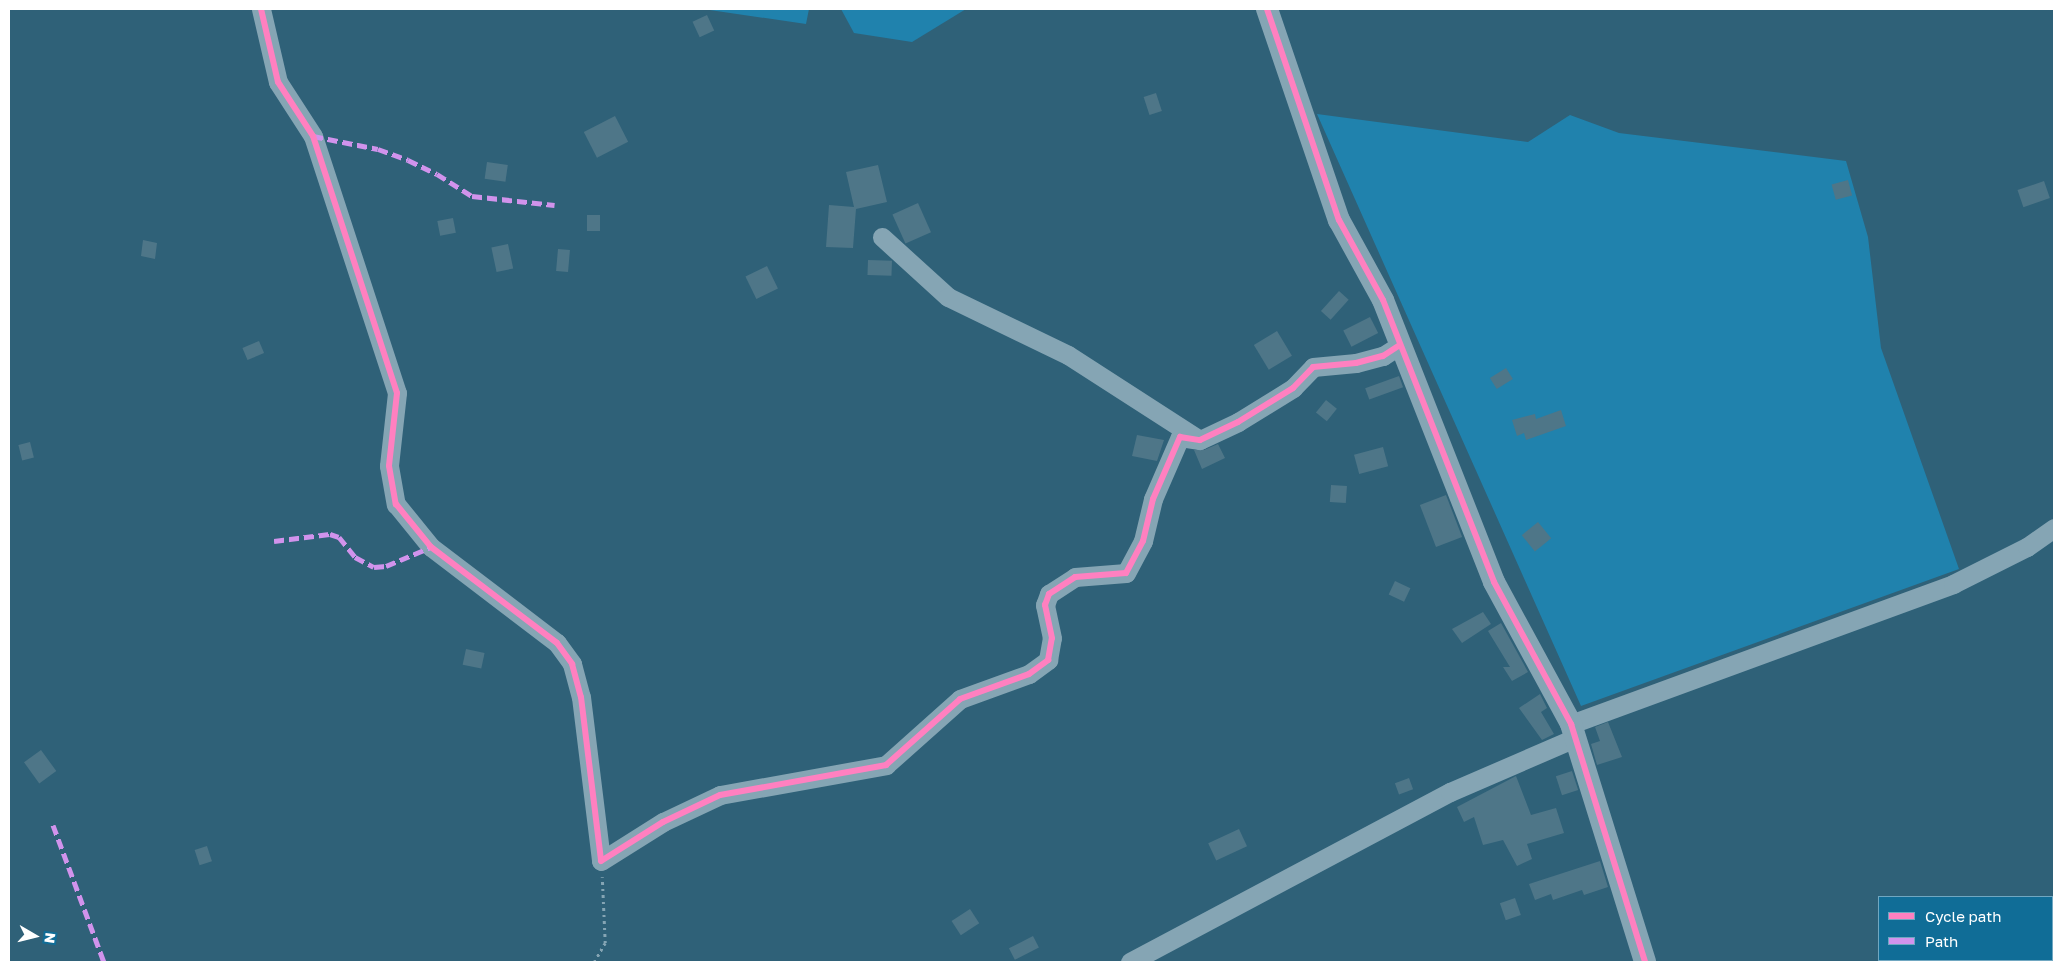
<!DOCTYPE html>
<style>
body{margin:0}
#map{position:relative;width:2063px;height:971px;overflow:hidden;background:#2f6178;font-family:"Golos Text",sans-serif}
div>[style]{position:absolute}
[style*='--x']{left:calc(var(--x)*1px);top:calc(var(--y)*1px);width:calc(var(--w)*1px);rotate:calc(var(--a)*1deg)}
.green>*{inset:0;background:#2082ad}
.building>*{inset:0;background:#4e7688;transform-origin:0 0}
.path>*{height:2.5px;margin-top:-1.25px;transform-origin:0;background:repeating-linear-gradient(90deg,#85a5b4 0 2.5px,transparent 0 6.5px)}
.minor>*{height:19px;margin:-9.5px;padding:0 9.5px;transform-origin:9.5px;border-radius:9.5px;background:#85a5b4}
.tertiary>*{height:22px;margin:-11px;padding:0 11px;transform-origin:11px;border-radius:11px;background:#85a5b4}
.quiet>*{height:5px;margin-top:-2.5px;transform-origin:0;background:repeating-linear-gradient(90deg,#d193ec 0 10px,transparent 0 15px)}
.cycleway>*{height:6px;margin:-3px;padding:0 3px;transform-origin:3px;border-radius:3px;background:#ff80c0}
span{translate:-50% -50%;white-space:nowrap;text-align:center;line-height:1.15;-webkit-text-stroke:5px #106d97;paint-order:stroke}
.frame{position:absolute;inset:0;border:10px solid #fff;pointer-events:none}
.legend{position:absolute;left:1878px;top:896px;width:175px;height:65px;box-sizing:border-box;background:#106d97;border:1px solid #70a7c1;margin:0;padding:6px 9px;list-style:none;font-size:15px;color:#fff}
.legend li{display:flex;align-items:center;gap:10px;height:25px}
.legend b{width:25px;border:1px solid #70a7c1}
.north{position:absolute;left:10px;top:911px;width:50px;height:50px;-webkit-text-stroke:4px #106d97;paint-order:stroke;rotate:98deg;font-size:14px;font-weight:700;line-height:20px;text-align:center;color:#fff}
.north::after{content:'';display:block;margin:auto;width:18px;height:22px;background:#fff;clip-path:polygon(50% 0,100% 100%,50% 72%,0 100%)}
</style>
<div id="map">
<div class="green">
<i style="clip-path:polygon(703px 9px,833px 9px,809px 9px,806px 24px)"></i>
<i style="clip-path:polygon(841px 9px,966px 9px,912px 42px,854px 33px)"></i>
<i style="clip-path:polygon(1317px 114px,1528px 142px,1570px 115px,1619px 133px,1846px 161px,1868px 237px,1881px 348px,1959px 569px,1581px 706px)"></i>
</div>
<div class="building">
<i style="left:707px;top:15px;width:17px;height:16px;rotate:65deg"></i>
<i style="left:1156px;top:93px;width:19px;height:13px;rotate:72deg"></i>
<i style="left:615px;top:116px;width:29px;height:35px;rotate:63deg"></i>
<i style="left:487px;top:162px;width:21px;height:17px;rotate:8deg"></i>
<i style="clip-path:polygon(878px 165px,887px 202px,856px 209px,853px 248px,826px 247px,829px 205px,854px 207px,846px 172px)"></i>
<i style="left:1848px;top:180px;width:16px;height:17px;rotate:75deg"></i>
<i style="left:2044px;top:181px;width:18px;height:28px;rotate:71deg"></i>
<i style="left:918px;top:203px;width:32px;height:28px;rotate:66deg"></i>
<i style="left:600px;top:215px;width:16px;height:13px;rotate:90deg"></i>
<i style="left:453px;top:218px;width:15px;height:16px;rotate:79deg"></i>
<i style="clip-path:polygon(143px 240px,157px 243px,155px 259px,141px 256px)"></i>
<i style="left:508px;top:244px;width:25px;height:17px;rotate:78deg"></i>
<i style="left:558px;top:249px;width:12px;height:22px;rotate:5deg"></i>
<i style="left:868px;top:260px;width:24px;height:15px;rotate:2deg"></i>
<i style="left:767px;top:266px;width:25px;height:24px;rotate:64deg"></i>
<i style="left:1339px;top:291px;width:13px;height:27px;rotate:42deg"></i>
<i style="left:1370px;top:317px;width:18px;height:30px;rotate:63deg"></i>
<i style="left:1277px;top:331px;width:29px;height:27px;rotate:59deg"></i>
<i style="left:259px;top:341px;width:13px;height:18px;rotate:67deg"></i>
<i style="left:1506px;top:368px;width:13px;height:19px;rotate:58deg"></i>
<i style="left:1399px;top:376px;width:12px;height:36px;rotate:70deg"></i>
<i style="left:1326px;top:400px;width:14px;height:16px;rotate:39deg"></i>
<i style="clip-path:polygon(1561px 410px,1566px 426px,1526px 440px,1524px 433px,1517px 436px,1512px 420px,1535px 414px,1536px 419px)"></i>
<i style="clip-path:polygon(1137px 435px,1164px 440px,1157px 461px,1132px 456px)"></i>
<i style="left:30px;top:442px;width:16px;height:12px;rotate:76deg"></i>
<i style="clip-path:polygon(1218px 444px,1225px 458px,1202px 469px,1194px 450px,1204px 450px)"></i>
<i style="left:1383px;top:447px;width:20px;height:30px;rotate:75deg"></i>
<i style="left:1331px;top:485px;width:16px;height:17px;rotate:4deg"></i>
<i style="left:1446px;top:495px;width:45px;height:28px;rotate:69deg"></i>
<i style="left:1538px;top:522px;width:21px;height:21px;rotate:51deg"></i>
<i style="left:1395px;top:581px;width:17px;height:15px;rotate:25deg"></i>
<i style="clip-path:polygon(1483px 612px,1491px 624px,1462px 643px,1452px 629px)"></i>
<i style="clip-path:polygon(1501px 623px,1528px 672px,1512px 681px,1503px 667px,1510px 667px,1488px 631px)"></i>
<i style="left:466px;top:649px;width:19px;height:16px;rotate:12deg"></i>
<i style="clip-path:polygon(1540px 694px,1547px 708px,1541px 712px,1554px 734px,1542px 740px,1519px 708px)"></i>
<i style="clip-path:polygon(1608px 722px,1622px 757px,1597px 765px,1591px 744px,1600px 741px,1595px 727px)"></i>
<i style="left:41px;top:750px;width:26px;height:21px;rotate:54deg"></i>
<i style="left:1572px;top:771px;width:20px;height:17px;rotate:72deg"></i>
<i style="clip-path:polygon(1516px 776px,1531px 815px,1556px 808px,1564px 833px,1527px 844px,1532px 859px,1517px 866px,1503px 840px,1483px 845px,1474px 817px,1464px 822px,1457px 807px)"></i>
<i style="left:1409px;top:778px;width:12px;height:15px;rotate:70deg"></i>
<i style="left:1239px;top:829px;width:19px;height:34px;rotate:65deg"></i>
<i style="left:207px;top:846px;width:16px;height:13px;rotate:72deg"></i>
<i style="clip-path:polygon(1600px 861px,1608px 887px,1584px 895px,1582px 890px,1553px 900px,1551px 894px,1535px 900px,1529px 884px)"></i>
<i style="left:1515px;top:898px;width:18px;height:16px;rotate:71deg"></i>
<i style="left:970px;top:909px;width:17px;height:22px;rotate:57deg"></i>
<i style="left:1033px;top:936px;width:13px;height:27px;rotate:63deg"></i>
</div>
<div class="path">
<i style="--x:594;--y:962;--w:22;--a:-60"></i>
<i style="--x:605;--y:943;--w:66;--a:-92.6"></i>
</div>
<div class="minor">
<i style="--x:261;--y:9;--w:75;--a:76.9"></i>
<i style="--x:278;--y:82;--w:64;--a:57.1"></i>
<i style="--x:313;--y:136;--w:270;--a:71.9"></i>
<i style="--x:397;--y:393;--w:73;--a:96.3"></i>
<i style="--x:389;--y:466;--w:39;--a:80"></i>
<i style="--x:396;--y:504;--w:55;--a:50.9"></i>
<i style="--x:431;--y:547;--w:158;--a:37.3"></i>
<i style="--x:557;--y:643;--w:26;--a:54"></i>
<i style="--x:572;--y:664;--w:34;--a:75"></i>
<i style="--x:581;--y:697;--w:165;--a:83"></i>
<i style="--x:601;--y:861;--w:73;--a:-32.2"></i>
<i style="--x:663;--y:822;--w:63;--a:-25.3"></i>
<i style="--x:720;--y:795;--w:169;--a:-10.2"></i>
<i style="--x:886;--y:765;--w:99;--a:-41.7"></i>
<i style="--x:960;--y:699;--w:73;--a:-19.9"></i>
<i style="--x:1029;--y:674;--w:24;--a:-36"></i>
<i style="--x:1048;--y:660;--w:22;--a:-80"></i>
<i style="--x:1052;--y:638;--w:34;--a:-102"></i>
<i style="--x:1045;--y:605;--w:12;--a:-70"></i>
<i style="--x:1049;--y:594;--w:31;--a:-33"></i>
<i style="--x:1075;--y:577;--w:51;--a:-4.5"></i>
<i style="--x:1126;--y:573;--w:36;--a:-62"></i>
<i style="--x:1143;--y:541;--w:43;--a:-76.6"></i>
<i style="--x:1153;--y:499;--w:68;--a:-66.5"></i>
<i style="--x:1180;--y:437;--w:20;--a:9"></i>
<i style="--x:1200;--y:440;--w:42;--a:-25.3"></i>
<i style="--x:1238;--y:422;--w:65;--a:-31.7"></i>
<i style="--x:1293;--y:388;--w:29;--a:-46"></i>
<i style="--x:1313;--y:367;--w:43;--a:-5.3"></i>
<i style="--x:1356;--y:363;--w:28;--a:-15"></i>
<i style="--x:1383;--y:356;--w:20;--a:-33"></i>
<i style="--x:882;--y:237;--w:89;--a:42.3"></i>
<i style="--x:948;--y:297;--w:133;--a:25.8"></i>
<i style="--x:1068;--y:355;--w:153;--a:32.8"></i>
<i style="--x:1571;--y:724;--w:407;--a:-20.1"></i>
<i style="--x:1953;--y:584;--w:83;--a:-26.6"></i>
<i style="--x:2027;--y:547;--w:33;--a:-35"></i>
<i style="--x:1130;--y:962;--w:362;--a:-28"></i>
<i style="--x:1450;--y:792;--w:136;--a:-23.4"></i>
</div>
<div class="tertiary">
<i style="--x:1267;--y:9;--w:223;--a:71.2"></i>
<i style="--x:1339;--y:220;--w:91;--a:61.2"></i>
<i style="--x:1383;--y:300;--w:303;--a:68.5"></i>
<i style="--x:1494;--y:582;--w:162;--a:61.5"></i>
<i style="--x:1571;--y:724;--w:249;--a:72.7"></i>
</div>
<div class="quiet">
<i style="--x:313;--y:136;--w:66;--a:11.3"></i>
<i style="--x:378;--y:149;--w:32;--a:20"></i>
<i style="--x:408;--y:160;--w:32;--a:26"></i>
<i style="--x:437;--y:174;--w:41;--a:32.2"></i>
<i style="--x:472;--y:196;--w:83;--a:6.2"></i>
<i style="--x:274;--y:541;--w:56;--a:-7.1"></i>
<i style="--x:330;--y:534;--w:9;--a:18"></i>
<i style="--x:339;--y:537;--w:26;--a:51"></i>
<i style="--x:355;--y:557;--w:21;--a:28"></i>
<i style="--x:374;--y:567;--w:12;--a:-5"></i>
<i style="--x:386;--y:566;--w:49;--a:-22.9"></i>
<i style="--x:53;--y:825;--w:146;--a:69.6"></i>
</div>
<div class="cycleway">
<i style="--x:261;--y:9;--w:75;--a:76.9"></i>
<i style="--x:278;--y:82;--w:64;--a:57.1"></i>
<i style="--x:313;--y:136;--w:270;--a:71.9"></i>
<i style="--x:397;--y:393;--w:73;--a:96.3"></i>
<i style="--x:389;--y:466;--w:39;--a:80"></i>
<i style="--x:396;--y:504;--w:55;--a:50.9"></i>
<i style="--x:431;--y:547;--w:158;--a:37.3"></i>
<i style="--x:557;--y:643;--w:26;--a:54"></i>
<i style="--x:572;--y:664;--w:34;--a:75"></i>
<i style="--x:581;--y:697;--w:165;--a:83"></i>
<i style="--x:601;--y:861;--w:73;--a:-32.2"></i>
<i style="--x:663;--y:822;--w:63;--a:-25.3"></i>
<i style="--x:720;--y:795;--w:169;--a:-10.2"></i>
<i style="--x:886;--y:765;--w:99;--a:-41.7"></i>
<i style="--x:960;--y:699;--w:73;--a:-19.9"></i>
<i style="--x:1029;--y:674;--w:24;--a:-36"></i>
<i style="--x:1048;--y:660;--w:22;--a:-80"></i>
<i style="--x:1052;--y:638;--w:34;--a:-102"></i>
<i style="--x:1045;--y:605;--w:12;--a:-70"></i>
<i style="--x:1049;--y:594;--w:31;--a:-33"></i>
<i style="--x:1075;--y:577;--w:51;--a:-4.5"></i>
<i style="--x:1126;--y:573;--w:36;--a:-62"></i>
<i style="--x:1143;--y:541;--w:43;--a:-76.6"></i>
<i style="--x:1153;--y:499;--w:68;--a:-66.5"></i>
<i style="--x:1180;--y:437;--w:20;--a:9"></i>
<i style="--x:1200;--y:440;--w:42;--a:-25.3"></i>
<i style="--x:1238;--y:422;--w:65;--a:-31.7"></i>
<i style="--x:1293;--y:388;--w:29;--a:-46"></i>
<i style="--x:1313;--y:367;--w:43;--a:-5.3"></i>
<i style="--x:1356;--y:363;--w:28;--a:-15"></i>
<i style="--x:1383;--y:356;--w:20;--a:-33"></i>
<i style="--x:1267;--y:9;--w:223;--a:71.2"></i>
<i style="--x:1339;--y:220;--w:91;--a:61.2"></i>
<i style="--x:1383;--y:300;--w:303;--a:68.5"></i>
<i style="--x:1494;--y:582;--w:162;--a:61.5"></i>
<i style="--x:1571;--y:724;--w:249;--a:72.7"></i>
</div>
<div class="frame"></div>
<ul class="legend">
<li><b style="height:6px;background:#ff80c0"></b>Cycle path</li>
<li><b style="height:6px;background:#d193ec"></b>Path</li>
</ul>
<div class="north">N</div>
</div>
